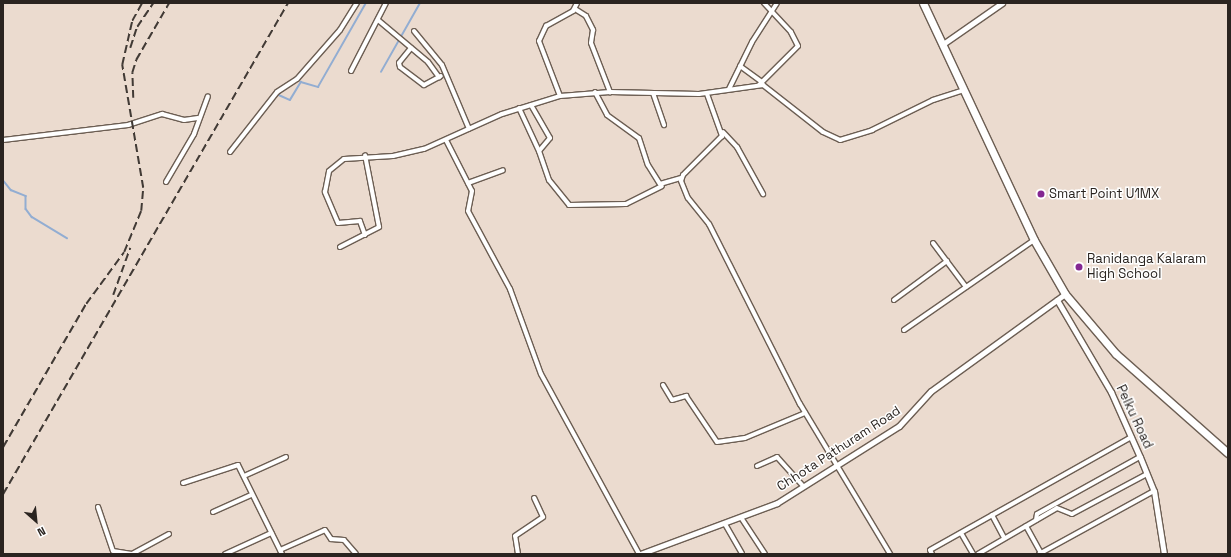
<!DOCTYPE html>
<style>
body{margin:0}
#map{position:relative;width:1231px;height:557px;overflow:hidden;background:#ebdbcf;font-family:"Space Grotesk",sans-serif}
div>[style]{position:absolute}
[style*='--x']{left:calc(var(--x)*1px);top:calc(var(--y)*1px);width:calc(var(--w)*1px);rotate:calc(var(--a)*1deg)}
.stream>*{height:1.5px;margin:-0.75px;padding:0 0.75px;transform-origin:0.75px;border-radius:0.75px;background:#92add2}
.roads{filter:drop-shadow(1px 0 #6c5e53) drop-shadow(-1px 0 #6c5e53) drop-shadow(0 1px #6c5e53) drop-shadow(0 -1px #6c5e53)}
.minor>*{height:4px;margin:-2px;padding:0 2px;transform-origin:2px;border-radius:2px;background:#fff}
.tertiary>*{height:5px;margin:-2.5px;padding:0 2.5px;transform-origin:2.5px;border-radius:2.5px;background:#fff}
.trunk>*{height:7px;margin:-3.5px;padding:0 3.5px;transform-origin:3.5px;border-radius:3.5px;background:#fff}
.rail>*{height:1.5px;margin-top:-0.75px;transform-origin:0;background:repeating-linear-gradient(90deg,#413a35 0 8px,transparent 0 12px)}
.dots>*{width:11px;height:11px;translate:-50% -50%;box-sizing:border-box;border:2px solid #fff;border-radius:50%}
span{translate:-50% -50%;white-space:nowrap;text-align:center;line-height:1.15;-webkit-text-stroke:3px #fff;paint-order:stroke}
.poi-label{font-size:13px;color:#2a2420}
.left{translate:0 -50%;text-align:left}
.street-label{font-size:13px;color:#2a2420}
.frame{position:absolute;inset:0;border:4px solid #2a2420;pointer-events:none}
.north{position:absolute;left:16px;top:501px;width:40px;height:40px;-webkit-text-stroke:3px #fff;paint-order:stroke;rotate:153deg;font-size:11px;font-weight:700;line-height:16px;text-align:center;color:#2a2420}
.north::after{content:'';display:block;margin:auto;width:14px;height:18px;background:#2a2420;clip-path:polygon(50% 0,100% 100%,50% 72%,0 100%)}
</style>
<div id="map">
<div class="stream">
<i style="--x:381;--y:72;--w:79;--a:-60.5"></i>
<i style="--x:279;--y:95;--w:12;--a:24"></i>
<i style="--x:290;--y:100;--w:21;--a:-59"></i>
<i style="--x:301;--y:82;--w:18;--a:16"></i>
<i style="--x:318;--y:87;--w:97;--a:-60.3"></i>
<i style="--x:3;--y:180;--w:13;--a:51"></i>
<i style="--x:11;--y:190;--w:16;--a:22"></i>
<i style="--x:26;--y:196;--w:13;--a:90"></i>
<i style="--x:26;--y:209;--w:10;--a:53"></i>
<i style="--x:32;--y:217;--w:41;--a:31"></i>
</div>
<div class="roads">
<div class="minor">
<i style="--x:575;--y:9;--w:13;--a:32"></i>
<i style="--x:586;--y:16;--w:16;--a:63"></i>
<i style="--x:593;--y:30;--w:13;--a:99"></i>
<i style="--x:591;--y:43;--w:53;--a:68.8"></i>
<i style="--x:378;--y:20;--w:65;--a:40"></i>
<i style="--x:428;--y:62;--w:19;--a:54"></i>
<i style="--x:414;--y:31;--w:44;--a:50.5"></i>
<i style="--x:442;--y:65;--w:69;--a:67.1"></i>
<i style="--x:411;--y:48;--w:19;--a:129"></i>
<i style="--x:399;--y:63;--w:4;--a:76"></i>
<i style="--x:400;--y:67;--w:30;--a:37"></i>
<i style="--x:424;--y:85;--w:19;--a:-28"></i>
<i style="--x:740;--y:66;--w:26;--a:36"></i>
<i style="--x:351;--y:71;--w:76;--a:-62.8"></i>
<i style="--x:759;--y:85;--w:55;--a:-45"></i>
<i style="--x:798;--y:46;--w:16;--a:-117"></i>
<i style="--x:791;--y:32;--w:40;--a:-133"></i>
<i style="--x:729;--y:89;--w:52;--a:-63.9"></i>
<i style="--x:752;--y:42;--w:46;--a:-57.3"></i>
<i style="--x:595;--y:92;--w:26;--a:62"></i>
<i style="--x:607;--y:115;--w:39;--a:36"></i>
<i style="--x:639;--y:138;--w:28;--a:72"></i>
<i style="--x:648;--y:165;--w:22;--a:58"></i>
<i style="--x:660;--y:184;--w:22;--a:-16"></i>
<i style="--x:653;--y:93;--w:34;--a:71"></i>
<i style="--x:707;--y:94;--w:45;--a:70.3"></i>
<i style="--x:722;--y:136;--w:55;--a:135"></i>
<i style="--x:683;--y:175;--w:6;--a:108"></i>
<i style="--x:681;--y:181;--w:18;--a:68"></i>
<i style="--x:688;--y:198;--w:33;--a:51"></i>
<i style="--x:709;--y:224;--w:202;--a:63.2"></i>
<i style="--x:800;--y:404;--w:175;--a:59"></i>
<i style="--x:560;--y:96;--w:50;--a:-4.6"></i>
<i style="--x:610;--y:92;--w:89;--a:1.3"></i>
<i style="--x:699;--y:94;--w:65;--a:-8"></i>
<i style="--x:763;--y:85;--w:76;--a:38.1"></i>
<i style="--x:823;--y:132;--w:19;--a:25"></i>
<i style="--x:840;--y:140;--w:34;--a:-17"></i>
<i style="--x:872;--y:130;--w:68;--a:-26.2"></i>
<i style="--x:933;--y:100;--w:33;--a:-18"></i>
<i style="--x:531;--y:105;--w:38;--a:60"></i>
<i style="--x:550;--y:138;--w:17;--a:130"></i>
<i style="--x:539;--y:151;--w:31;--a:71"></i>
<i style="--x:549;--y:180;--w:32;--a:51"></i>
<i style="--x:569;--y:205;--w:57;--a:-1"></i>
<i style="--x:626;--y:204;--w:40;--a:-26.6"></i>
<i style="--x:519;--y:108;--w:47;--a:65.1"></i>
<i style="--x:723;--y:132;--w:21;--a:47"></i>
<i style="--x:737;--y:147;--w:54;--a:61"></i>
<i style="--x:3;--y:140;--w:126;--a:-6.8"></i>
<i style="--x:128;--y:125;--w:36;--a:-18"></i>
<i style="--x:162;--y:114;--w:23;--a:15"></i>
<i style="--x:184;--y:120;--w:14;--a:-8"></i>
<i style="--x:446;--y:140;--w:57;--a:63"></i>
<i style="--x:472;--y:191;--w:20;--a:101"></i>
<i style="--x:468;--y:211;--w:89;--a:61.7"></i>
<i style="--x:510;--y:289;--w:90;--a:70"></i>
<i style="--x:541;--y:374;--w:205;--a:61.4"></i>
<i style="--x:230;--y:152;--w:76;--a:-51.9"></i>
<i style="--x:277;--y:92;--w:24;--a:-33"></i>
<i style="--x:297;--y:79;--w:65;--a:-48.7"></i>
<i style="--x:340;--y:30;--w:32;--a:-58"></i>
<i style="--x:166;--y:182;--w:56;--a:-59.7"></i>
<i style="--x:194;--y:134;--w:40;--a:-69.8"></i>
<i style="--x:468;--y:183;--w:37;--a:-20"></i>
<i style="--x:365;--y:235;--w:15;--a:-110"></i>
<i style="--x:360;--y:221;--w:22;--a:175"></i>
<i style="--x:338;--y:223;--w:34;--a:-113"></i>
<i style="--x:325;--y:192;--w:21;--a:-79"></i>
<i style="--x:329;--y:171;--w:19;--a:-39"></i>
<i style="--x:344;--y:159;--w:49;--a:-3.5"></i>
<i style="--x:393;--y:156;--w:32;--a:-13"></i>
<i style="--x:424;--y:149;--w:85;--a:-24.2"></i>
<i style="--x:502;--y:114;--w:61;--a:-17.2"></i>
<i style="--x:560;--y:96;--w:59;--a:-110.9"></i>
<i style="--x:539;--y:41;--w:17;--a:-65"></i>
<i style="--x:546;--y:26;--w:31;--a:-29"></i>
<i style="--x:573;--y:11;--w:9;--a:-63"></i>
<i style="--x:933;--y:243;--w:55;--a:53.1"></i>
<i style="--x:340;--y:247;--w:44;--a:-27.1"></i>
<i style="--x:379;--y:227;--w:73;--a:-101"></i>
<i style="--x:894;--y:300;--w:66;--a:-36.3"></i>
<i style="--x:904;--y:330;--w:158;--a:-34.7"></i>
<i style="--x:663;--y:385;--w:17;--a:59"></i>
<i style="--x:672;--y:400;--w:15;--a:-16"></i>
<i style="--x:686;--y:396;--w:55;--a:56"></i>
<i style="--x:717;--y:442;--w:28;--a:-8"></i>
<i style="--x:745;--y:438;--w:65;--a:-22.6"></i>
<i style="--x:757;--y:466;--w:22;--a:-24"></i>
<i style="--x:777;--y:457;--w:39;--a:48"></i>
<i style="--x:244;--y:476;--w:46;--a:-24.3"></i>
<i style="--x:183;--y:483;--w:58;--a:-18.1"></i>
<i style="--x:238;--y:465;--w:99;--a:63.7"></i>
<i style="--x:98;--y:507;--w:46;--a:71.2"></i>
<i style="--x:113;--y:551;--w:19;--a:9"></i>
<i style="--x:213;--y:512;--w:42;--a:-24.1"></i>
<i style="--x:992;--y:515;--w:26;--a:62"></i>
<i style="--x:742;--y:519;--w:42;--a:56.7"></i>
<i style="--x:1036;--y:520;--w:6;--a:-81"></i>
<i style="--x:1037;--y:514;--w:118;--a:-29"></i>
<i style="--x:725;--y:524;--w:34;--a:60"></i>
<i style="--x:1026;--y:526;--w:31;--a:61"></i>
<i style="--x:961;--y:533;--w:24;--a:60"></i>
<i style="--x:280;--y:550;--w:49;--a:-24"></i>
<i style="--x:325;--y:530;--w:11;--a:56"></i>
<i style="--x:331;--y:539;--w:13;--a:4"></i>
<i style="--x:344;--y:540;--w:18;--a:49"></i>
<i style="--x:132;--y:554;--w:42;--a:-28.4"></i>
<i style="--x:225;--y:554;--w:51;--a:-24.5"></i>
<i style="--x:518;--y:554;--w:18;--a:-99"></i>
<i style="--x:515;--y:536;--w:34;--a:-34"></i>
<i style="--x:543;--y:517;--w:21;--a:-115"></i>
<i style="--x:932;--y:554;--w:4;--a:-117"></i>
<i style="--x:930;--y:550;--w:231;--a:-29.3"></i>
<i style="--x:978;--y:554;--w:91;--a:-30.2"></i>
<i style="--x:1057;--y:508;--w:16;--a:22"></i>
<i style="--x:1072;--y:514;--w:85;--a:-28.1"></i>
<i style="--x:1039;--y:554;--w:131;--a:-28.7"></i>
</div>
<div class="tertiary">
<i style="--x:943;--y:44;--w:72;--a:-34.8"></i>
<i style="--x:1057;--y:300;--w:107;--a:59.6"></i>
<i style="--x:1111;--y:392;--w:71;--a:66"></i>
<i style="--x:1140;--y:457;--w:37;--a:68"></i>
<i style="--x:1154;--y:491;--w:64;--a:81"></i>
<i style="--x:640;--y:554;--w:146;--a:-20.4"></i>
<i style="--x:777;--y:503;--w:144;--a:-32.3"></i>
<i style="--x:899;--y:426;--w:47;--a:-47.6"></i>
<i style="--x:931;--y:391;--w:165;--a:-35.9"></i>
</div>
<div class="trunk">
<i style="--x:923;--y:3;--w:262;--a:64.9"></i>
<i style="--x:1034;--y:240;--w:62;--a:60.1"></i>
<i style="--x:1065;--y:294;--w:79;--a:49.6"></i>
<i style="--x:1116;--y:354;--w:149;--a:41.5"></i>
</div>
</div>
<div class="rail">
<i style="--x:130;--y:48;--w:22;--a:-72"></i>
<i style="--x:137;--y:27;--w:29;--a:-56"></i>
<i style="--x:133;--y:98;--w:25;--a:-92"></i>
<i style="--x:132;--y:73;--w:14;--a:-73"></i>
<i style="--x:136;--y:60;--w:66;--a:-59.9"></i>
<i style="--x:113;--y:295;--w:50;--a:-70.1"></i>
<i style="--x:3;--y:447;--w:165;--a:-59.9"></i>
<i style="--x:86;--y:304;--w:64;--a:-53.8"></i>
<i style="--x:124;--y:252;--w:44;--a:-67.5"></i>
<i style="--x:141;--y:211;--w:23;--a:-85"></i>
<i style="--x:143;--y:188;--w:125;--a:-99.7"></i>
<i style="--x:122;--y:65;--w:45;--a:-77.2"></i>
<i style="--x:132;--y:21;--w:21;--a:-61"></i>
<i style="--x:3;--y:494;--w:568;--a:-59.87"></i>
</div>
<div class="dots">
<i style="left:1041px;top:194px;background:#842792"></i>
<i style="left:1079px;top:267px;background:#842792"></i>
</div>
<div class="poi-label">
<span class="left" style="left:1049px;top:194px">Smart Point U1MX</span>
<span class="left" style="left:1087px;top:267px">Ranidanga Kalaram<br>High School</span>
</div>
<div class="street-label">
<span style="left:1134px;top:417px;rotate:65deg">Pelku Road</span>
<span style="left:839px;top:449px;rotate:-33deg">Chhota Pathuram Road</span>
</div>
<div class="frame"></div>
<div class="north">N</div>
</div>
